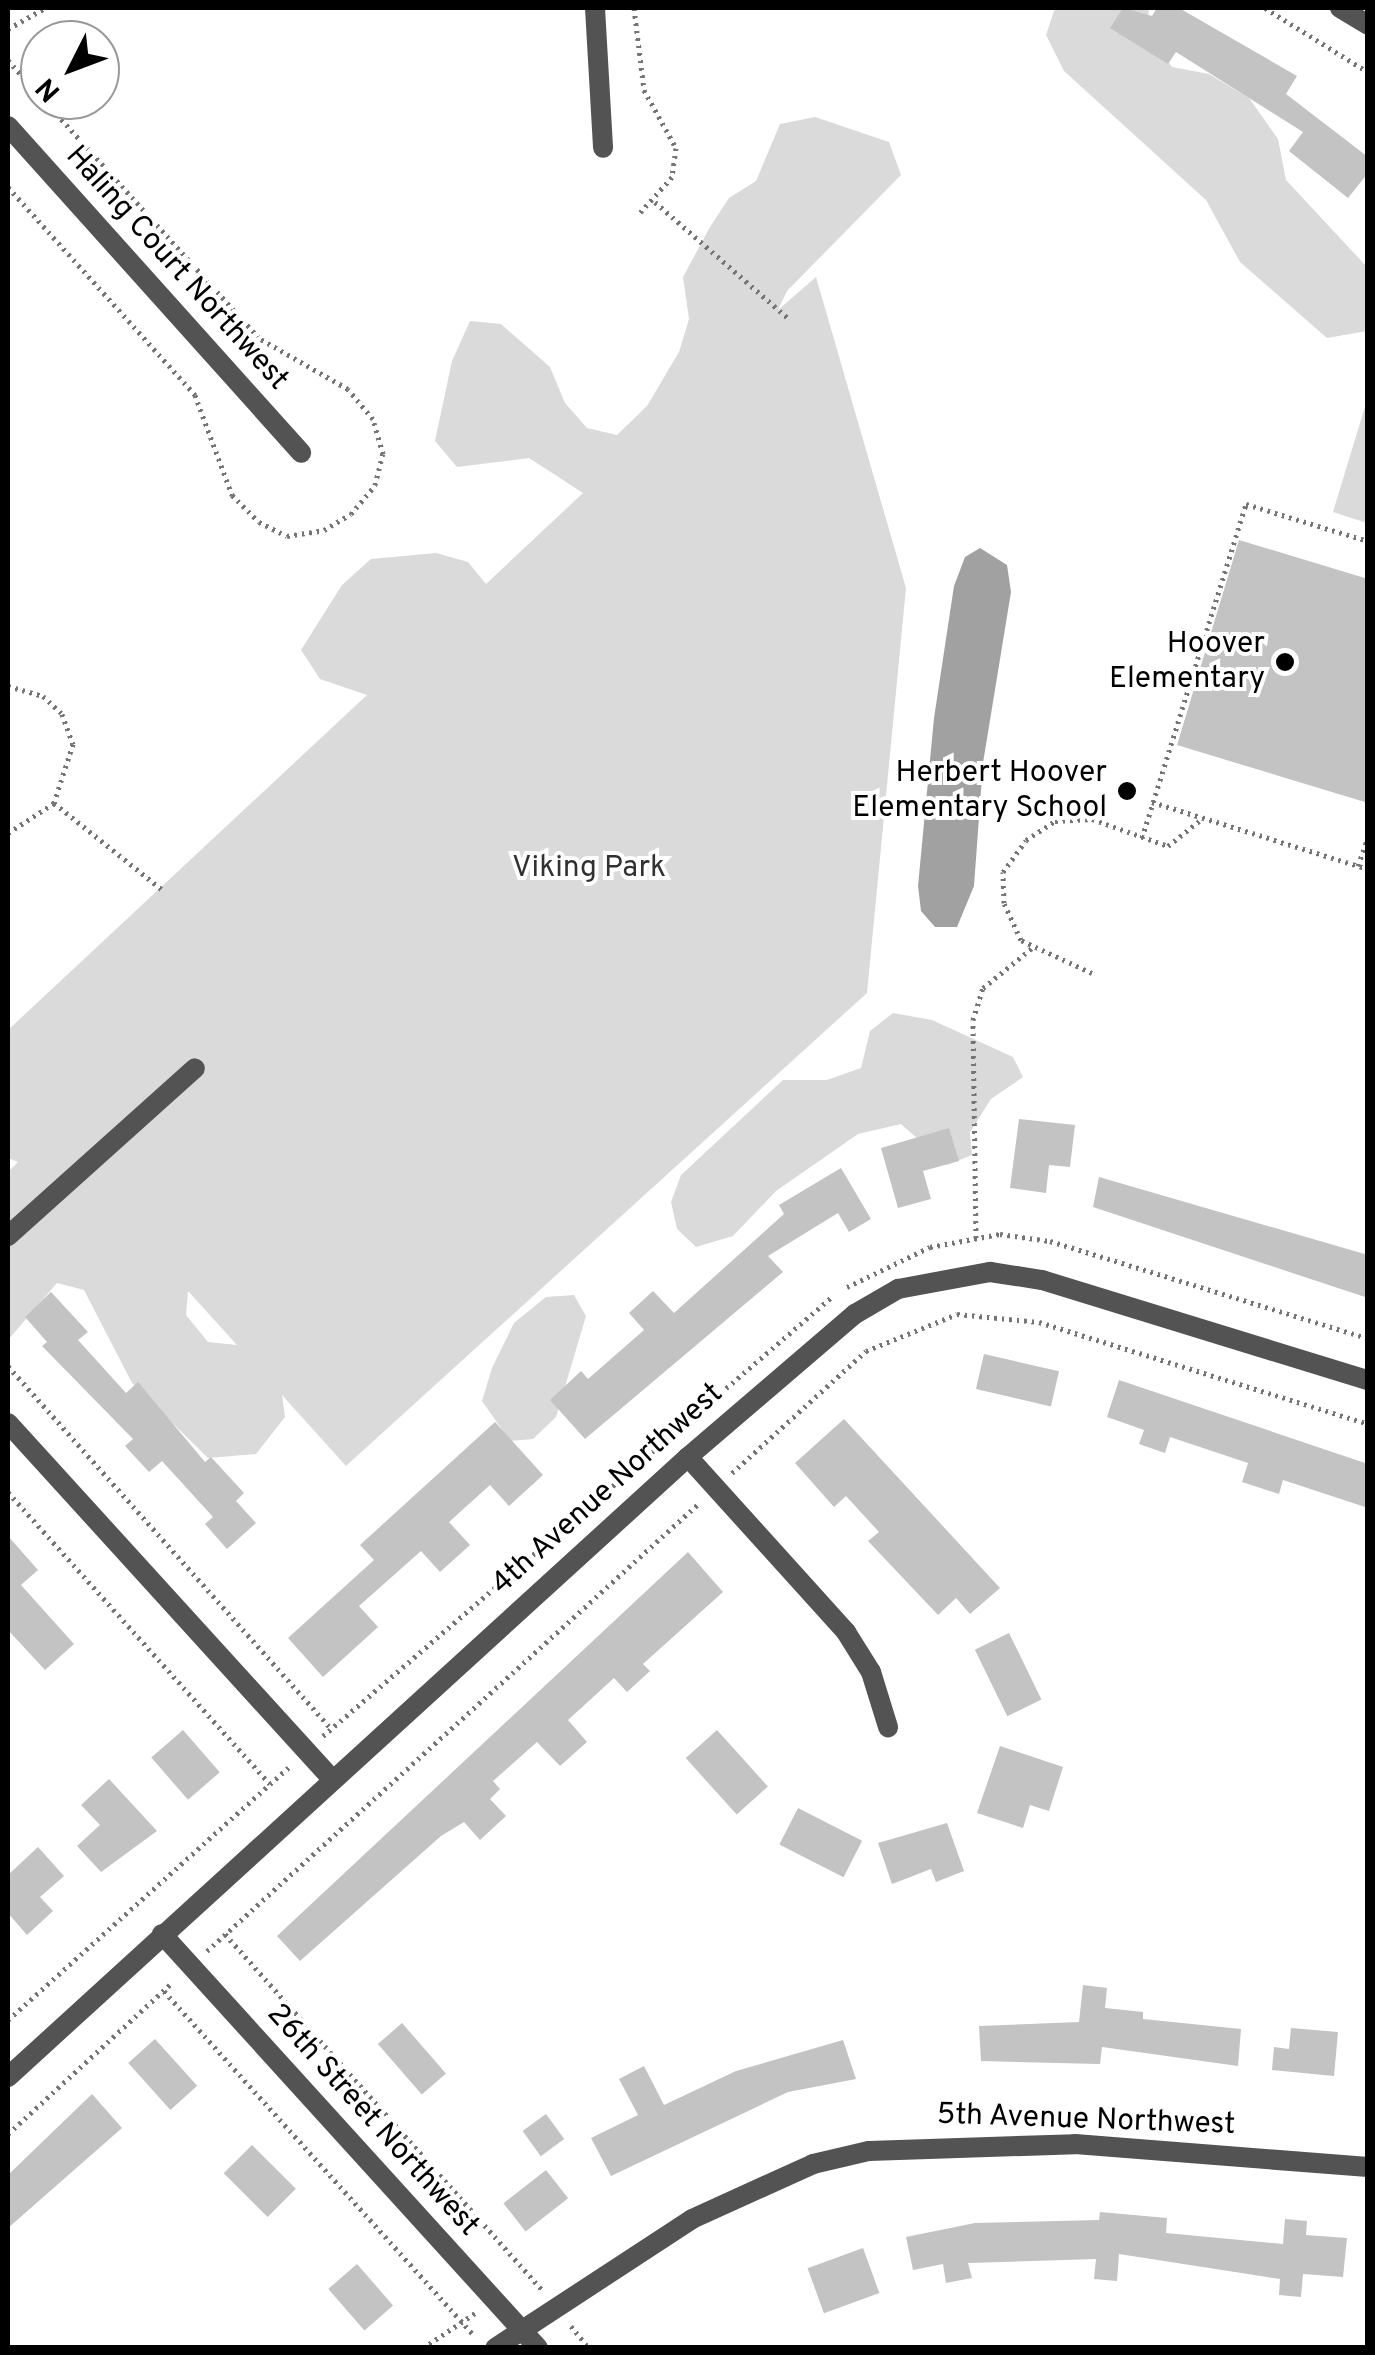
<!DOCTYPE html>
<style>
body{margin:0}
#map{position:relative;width:1375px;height:2355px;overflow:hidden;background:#fff;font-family:Overpass,sans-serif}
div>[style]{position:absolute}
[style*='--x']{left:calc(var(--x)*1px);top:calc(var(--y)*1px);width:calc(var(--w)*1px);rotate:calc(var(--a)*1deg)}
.green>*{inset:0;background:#dadada}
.water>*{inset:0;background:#a1a1a1}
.building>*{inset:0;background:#c3c3c3;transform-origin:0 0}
.path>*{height:5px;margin-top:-2.5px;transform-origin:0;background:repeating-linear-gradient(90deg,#757575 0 2.5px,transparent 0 7.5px)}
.street>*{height:20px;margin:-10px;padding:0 10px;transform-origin:10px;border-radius:10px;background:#535353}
.dots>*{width:28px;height:28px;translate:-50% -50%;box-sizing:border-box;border:5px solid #fff;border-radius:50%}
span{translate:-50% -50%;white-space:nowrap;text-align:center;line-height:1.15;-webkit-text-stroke:8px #fff;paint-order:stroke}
.street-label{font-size:30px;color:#000}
.poi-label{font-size:30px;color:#000}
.right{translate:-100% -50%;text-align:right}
.park-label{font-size:30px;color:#313131}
.frame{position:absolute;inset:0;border:10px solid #000;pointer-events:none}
.north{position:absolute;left:20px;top:20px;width:100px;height:100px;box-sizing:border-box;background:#fff;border:2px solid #999;border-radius:50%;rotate:228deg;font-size:28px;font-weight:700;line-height:40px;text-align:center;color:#000}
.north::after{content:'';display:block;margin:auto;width:35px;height:45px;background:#000;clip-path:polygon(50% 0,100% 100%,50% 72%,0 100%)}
</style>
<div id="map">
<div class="green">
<i style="clip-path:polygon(1055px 8px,1149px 8px,1147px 33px,1172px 67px,1209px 74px,1249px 98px,1278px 139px,1286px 180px,1367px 267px,1367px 331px,1327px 338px,1240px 262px,1206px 200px,1064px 71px,1046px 35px)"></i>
<i style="clip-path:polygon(evenodd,815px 117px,889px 142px,901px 175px,787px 291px,778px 310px,816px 277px,906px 588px,867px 993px,346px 1466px,282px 1395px,285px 1417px,256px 1454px,208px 1458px,132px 1383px,84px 1290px,57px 1283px,8px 1340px,8px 1172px,18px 1162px,8px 1158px,8px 1030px,367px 695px,320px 679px,301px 650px,342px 585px,371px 559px,436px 553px,468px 562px,486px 584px,583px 493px,529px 458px,457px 467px,435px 441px,452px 361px,470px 321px,501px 324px,550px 367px,565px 403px,587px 428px,617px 435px,647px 406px,679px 352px,689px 319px,683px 277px,710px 227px,729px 198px,756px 181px,780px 124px,815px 117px,188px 1291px,237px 1345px,208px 1342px,186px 1315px,188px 1291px)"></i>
<i style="clip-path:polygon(1367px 400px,1368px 523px,1367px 523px,1333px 512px)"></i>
<i style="clip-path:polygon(893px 1013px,932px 1020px,1013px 1057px,1023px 1077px,991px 1099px,970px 1132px,972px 1155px,947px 1165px,901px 1124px,858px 1134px,776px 1191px,733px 1236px,696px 1247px,677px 1229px,671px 1202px,681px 1175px,783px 1080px,827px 1080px,861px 1068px,870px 1031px)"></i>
<i style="clip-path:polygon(574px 1295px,586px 1316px,556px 1417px,533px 1439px,510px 1441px,482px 1401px,492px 1368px,514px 1323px,546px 1297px)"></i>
</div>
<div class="water">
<i style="clip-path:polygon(980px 548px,1007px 565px,1011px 592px,983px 763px,974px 886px,957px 927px,935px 927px,921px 911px,918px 886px,934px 718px,954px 586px,965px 557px)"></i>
</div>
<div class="building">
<i style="clip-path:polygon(1123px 8px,1152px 16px,1157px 8px,1179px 8px,1297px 76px,1286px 94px,1368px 157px,1368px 173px,1348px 198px,1289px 151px,1303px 132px,1176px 52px,1168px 64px,1110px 28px)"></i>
<i style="clip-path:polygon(1239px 540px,1368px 579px,1368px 803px,1177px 745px)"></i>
<i style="clip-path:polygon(1019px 1119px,1075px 1125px,1070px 1167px,1049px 1165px,1046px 1193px,1010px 1188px)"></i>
<i style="clip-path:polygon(949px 1128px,959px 1161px,923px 1171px,931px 1199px,898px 1208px,881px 1148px)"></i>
<i style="clip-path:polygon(841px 1168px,871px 1219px,849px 1232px,838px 1213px,768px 1256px,783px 1272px,585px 1439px,550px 1400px,581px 1371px,588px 1379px,644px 1330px,629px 1313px,653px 1291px,674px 1313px,784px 1214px,779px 1205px)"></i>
<i style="clip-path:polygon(1099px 1177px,1368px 1255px,1368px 1298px,1093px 1207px)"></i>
<i style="clip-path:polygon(51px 1292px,88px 1332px,78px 1340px,126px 1393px,138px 1382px,205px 1462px,211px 1457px,244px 1493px,236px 1501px,256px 1523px,227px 1549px,205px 1524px,213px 1517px,162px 1461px,149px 1472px,125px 1446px,133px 1439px,42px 1346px,47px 1342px,25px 1317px)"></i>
<i style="left:984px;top:1354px;width:77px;height:36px;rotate:13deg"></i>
<i style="clip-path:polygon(1119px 1380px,1368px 1464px,1368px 1508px,1283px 1480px,1279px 1494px,1242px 1482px,1248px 1463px,1170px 1437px,1165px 1453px,1139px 1444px,1144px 1430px,1107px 1417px)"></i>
<i style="clip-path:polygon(844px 1419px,1000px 1588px,970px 1614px,956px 1598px,938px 1615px,868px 1541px,879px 1532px,846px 1496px,834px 1507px,795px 1463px)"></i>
<i style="clip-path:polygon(495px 1422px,543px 1475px,509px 1506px,490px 1485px,449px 1522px,470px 1545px,440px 1572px,421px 1551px,359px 1606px,378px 1627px,323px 1677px,288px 1638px,374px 1560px,360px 1545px)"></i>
<i style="clip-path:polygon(8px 1536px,38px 1570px,21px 1585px,74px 1644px,45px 1670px,8px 1630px)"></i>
<i style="clip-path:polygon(688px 1552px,723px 1592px,643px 1664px,650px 1671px,627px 1692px,614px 1678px,568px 1720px,587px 1742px,560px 1766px,537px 1742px,493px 1781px,500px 1789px,490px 1799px,506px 1816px,480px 1840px,464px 1822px,441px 1836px,300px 1961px,277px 1936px)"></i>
<i style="left:1009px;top:1633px;width:74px;height:38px;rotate:64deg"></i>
<i style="left:183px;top:1730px;width:56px;height:42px;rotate:49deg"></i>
<i style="left:717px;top:1730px;width:76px;height:42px;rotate:48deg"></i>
<i style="clip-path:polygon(1000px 1746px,1063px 1767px,1049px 1811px,1030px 1805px,1023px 1828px,977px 1813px)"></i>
<i style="clip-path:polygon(109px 1779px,157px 1831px,101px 1872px,77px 1846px,100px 1825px,81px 1805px)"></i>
<i style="left:798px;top:1808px;width:72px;height:41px;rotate:27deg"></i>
<i style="clip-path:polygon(947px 1823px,964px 1871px,936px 1882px,931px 1869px,892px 1884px,878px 1843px)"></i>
<i style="clip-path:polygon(38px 1847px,64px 1876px,40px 1897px,53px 1911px,27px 1935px,8px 1913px,8px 1875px)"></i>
<i style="clip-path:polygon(1083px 1985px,1107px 1988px,1105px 2008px,1143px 2012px,1143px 2019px,1241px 2029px,1238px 2066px,1102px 2047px,1100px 2064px,981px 2061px,979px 2026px,1079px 2022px)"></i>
<i style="left:402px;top:2023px;width:67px;height:32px;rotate:49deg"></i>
<i style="clip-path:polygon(1291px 2028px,1338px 2032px,1334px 2076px,1272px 2070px,1274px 2047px,1289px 2049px)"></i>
<i style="left:155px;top:2039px;width:63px;height:36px;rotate:48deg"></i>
<i style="clip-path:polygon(843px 2040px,856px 2079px,788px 2092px,611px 2176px,591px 2138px,638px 2115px,619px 2079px,644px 2066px,664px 2105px,736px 2071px)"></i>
<i style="clip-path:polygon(92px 2094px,122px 2128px,8px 2228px,8px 2175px)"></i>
<i style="left:546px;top:2114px;width:31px;height:29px;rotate:54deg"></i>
<i style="left:252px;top:2145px;width:62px;height:40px;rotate:45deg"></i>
<i style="left:546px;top:2170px;width:36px;height:54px;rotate:52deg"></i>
<i style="clip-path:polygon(1100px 2212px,1167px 2218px,1166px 2233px,1283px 2244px,1285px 2219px,1307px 2221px,1306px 2235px,1347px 2238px,1343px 2277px,1303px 2274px,1301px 2297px,1279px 2295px,1280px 2279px,1119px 2254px,1117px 2281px,1094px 2279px,1096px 2259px,968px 2263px,972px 2278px,946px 2283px,943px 2264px,913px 2270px,906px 2237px,975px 2223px,1099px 2220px)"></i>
<i style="left:863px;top:2248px;width:48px;height:59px;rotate:70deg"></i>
<i style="left:357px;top:2264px;width:55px;height:38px;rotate:49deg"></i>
</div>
<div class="path">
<i style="--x:634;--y:8;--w:83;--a:83"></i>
<i style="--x:644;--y:90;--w:66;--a:61.1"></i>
<i style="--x:676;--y:148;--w:29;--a:98"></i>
<i style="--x:672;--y:177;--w:52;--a:131.9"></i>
<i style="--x:1265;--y:8;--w:121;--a:31.9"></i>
<i style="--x:8;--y:29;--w:43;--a:-29.6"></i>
<i style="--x:8;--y:60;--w:48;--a:48.4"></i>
<i style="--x:8;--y:187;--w:280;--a:48"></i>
<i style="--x:195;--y:395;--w:107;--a:69.7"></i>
<i style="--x:232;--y:495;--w:38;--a:45"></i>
<i style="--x:259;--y:522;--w:31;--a:27"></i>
<i style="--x:287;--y:536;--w:37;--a:-9"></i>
<i style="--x:324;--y:530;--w:31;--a:-31"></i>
<i style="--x:351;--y:514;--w:38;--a:-50"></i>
<i style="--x:375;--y:485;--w:32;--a:-76"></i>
<i style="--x:383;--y:454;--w:36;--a:-106"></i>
<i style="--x:373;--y:419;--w:39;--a:-130"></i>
<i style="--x:348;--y:389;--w:103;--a:-150.2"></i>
<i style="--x:259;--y:338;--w:321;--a:-132.1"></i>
<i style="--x:655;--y:202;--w:175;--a:41.1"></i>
<i style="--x:8;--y:686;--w:36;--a:16"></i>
<i style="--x:43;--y:696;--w:26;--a:43"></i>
<i style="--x:62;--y:714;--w:32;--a:70"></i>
<i style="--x:73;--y:744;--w:62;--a:107.9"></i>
<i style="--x:54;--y:803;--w:55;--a:146.9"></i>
<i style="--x:1152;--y:802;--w:226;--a:17.2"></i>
<i style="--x:54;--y:803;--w:142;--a:38.7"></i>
<i style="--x:1142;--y:838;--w:350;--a:-72.7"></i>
<i style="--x:1246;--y:504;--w:127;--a:16.9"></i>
<i style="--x:1358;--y:866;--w:31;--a:-71"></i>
<i style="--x:1092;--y:973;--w:78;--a:-155.1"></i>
<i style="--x:1021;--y:940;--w:41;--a:-114.7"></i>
<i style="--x:1004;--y:903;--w:31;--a:-92"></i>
<i style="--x:1003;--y:872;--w:39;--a:-54"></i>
<i style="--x:1026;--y:840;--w:35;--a:-33"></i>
<i style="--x:1055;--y:821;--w:37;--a:-3"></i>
<i style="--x:1092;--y:819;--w:81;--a:19.6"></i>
<i style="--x:1168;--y:846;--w:45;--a:-38.7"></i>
<i style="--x:976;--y:1238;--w:218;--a:-90.8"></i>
<i style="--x:973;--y:1020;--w:34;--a:-73"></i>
<i style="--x:983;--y:988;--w:63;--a:-39.2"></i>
<i style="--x:847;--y:1287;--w:92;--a:-25.7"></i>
<i style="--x:930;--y:1247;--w:71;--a:-10.5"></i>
<i style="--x:1000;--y:1234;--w:50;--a:8"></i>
<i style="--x:1050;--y:1241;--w:332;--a:17"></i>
<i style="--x:8;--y:1366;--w:485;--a:48.3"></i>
<i style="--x:732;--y:1473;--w:181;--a:-42.3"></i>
<i style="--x:866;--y:1351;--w:98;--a:-22.1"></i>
<i style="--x:957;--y:1314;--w:82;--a:5.6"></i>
<i style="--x:1039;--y:1322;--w:344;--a:17.2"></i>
<i style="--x:8;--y:1492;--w:392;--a:48.1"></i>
<i style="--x:323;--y:1736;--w:674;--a:-40.79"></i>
<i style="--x:225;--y:1934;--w:477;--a:48.3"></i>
<i style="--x:207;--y:1951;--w:664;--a:-42.31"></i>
<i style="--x:164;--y:1991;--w:462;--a:48"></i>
<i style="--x:8;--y:2020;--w:378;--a:-42"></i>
<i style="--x:8;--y:2134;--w:224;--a:-42.7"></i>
<i style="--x:571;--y:2326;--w:28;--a:51"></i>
<i style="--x:423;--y:2348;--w:63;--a:-33.9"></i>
</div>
<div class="street">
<i style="--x:595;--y:8;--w:140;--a:86.7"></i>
<i style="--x:1340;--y:8;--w:33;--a:31"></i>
<i style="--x:8;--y:126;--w:439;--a:48.1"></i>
<i style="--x:8;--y:1236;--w:251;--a:-41.9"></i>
<i style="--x:8;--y:1423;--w:481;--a:47.7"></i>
<i style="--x:688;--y:1457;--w:236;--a:47.9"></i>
<i style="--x:846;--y:1632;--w:47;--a:58"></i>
<i style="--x:871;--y:1672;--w:58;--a:72.8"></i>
<i style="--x:162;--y:1934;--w:559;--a:47.75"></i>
<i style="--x:8;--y:2077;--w:920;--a:-42.36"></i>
<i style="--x:688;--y:1457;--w:220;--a:-40.6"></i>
<i style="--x:855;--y:1314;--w:50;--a:-30.2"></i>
<i style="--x:898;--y:1289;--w:94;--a:-10.5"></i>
<i style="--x:990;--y:1272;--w:53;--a:8.7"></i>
<i style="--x:1042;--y:1280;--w:341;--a:17.1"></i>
<i style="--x:495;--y:2348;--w:235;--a:-33.2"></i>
<i style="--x:692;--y:2219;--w:133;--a:-24.4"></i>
<i style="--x:813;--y:2164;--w:57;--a:-13.1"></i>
<i style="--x:869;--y:2151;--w:206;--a:-1.9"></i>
<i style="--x:1075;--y:2144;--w:294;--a:4.5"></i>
</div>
<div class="dots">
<i style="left:1285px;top:662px;background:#000"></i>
<i style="left:1127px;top:791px;background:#000"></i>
</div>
<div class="street-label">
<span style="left:176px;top:269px;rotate:48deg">Haling Court Northwest</span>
<span style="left:608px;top:1490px;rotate:-42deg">4th Avenue Northwest</span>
<span style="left:372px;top:2121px;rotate:48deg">26th Street Northwest</span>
<span style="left:1086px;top:2121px;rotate:2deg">5th Avenue Northwest</span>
</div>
<div class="poi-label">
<span class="right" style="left:1265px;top:662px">Hoover<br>Elementary</span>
<span class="right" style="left:1107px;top:791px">Herbert Hoover<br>Elementary School</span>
</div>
<div class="park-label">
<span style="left:589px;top:869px">Viking Park</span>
</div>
<div class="frame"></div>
<div class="north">N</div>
</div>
